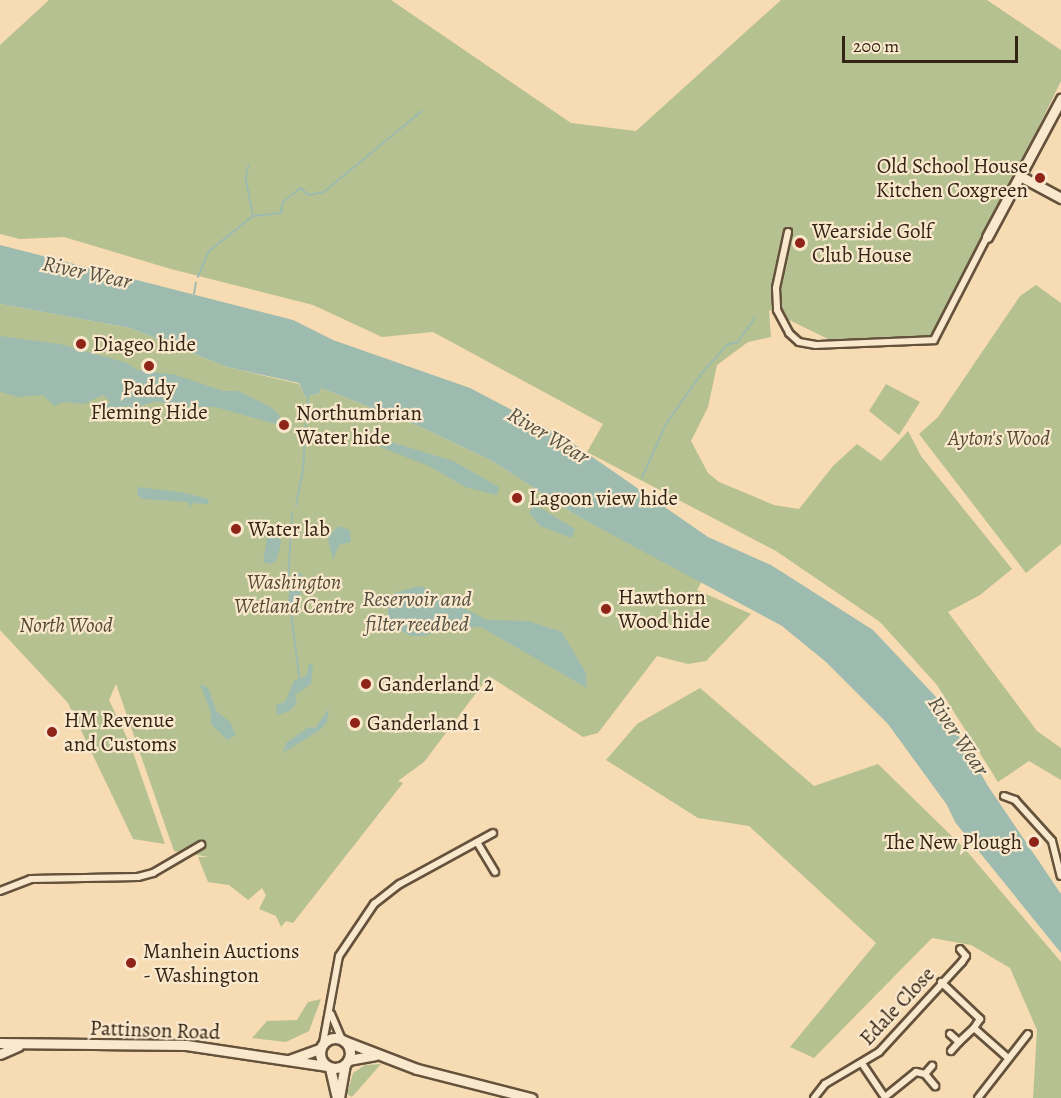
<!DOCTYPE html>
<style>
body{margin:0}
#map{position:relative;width:1061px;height:1098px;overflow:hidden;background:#f7dbb2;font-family:Alegreya,serif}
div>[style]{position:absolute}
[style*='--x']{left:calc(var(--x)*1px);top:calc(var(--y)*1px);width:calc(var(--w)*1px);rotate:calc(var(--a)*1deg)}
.green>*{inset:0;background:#b6c191}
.water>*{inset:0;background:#9dbbae}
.stream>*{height:1.5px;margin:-0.75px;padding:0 0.75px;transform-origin:0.75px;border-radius:0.75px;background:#9dbbae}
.roads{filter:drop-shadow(2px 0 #65523c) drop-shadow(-2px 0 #65523c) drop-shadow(0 2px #65523c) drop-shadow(0 -2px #65523c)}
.street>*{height:6px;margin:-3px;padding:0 3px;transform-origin:3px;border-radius:3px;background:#fae8cd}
.secondary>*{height:9px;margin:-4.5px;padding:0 4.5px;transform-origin:4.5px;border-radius:4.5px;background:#fae8cd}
.secondary>.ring{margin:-4.5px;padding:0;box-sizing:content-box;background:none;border:9px solid #fae8cd;border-radius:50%}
.dots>*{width:16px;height:16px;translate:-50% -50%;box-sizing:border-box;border:3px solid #fae8cd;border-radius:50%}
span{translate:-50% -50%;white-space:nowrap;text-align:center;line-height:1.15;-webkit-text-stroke:4.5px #fae8cd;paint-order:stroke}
.poi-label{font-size:21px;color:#342415}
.right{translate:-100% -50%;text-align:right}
.left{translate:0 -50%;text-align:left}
.park-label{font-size:21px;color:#544b34;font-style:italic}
.street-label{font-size:21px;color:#342415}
.water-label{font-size:22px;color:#545143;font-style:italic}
.scale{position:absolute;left:842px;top:36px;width:176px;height:27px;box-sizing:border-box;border:3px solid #342415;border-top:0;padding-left:8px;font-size:18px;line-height:21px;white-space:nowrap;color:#342415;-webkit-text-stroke:4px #fae8cd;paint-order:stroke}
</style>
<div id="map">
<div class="green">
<i style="clip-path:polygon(49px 0,391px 0,571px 123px,636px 131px,781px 0,987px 0,1061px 50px,1061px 81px,978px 251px,931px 336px,830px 340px,769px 310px,771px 337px,748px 342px,717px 365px,708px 407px,691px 441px,708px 473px,719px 482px,774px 505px,799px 509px,833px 466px,857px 444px,881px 461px,908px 431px,921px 456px,1012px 569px,980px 595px,948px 612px,1037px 731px,1061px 748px,1061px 780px,1029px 761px,998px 782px,937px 685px,880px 622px,776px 551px,587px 452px,603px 424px,433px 332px,382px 337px,313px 305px,171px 269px,64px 237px,20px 239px,0 234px,0 45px)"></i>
<i style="clip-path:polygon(1036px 285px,1061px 303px,1061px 544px,1026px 573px,919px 434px,938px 417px,1020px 296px)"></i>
<i style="clip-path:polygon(0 304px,130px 328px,227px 367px,299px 384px,305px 397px,320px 393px,321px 388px,423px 428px,492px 461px,579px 517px,702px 581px,697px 590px,751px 614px,706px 661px,688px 664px,657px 656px,598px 733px,583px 737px,489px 676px,424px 762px,398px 781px,403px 783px,293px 923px,286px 921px,281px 927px,276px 916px,259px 909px,266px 895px,262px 888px,248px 900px,229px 885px,208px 882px,198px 857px,209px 857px,174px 851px,116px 684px,109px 700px,130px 744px,165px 844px,133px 839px,68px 703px,0 630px)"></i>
<i style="clip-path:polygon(886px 384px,920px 402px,899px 435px,869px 411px)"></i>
<i style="clip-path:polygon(700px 688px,814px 786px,878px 764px,965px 849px,1061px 962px,1061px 1098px,1033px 1098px,1037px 1030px,1010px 968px,971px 945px,932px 938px,814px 1058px,790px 1047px,876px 943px,749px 826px,698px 818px,606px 760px,637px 724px)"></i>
<i style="clip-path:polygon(321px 999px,309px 1031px,286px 1042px,252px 1038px,267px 1021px,297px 1020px,308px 1002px)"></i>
<i style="clip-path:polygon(381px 1064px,352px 1097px,347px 1094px,353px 1073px,365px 1065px)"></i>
</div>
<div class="water">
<i style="clip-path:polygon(0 245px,293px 320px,333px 340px,470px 388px,565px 438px,708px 537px,771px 565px,873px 630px,936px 697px,988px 786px,1061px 894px,1061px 953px,955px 822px,947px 805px,888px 724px,826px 662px,782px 626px,579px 517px,492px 461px,423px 428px,321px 388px,320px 393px,305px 397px,299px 383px,227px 367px,130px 328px,0 304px)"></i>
<i style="clip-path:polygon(0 336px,60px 344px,127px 363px,137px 370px,176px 375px,223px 391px,238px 391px,271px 407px,284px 420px,277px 429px,276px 424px,215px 407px,172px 406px,157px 401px,137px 407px,132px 415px,129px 406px,103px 411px,96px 421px,96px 409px,111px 402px,103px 395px,84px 404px,63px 402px,54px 406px,43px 395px,19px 397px,0 392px)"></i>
<i style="clip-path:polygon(381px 439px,453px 461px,499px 487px,497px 495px,465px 487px,429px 466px,378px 446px)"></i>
<i style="clip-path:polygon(138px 487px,186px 493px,208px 499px,209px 504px,192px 503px,191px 508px,188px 502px,142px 499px,137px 494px)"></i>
<i style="clip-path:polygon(534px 504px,575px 529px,572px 538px,540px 526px,529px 513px)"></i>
<i style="clip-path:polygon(338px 526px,350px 530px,351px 542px,339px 545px,333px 560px,328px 538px)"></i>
<i style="clip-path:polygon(268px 532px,280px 538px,281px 544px,276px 561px,271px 564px,263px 562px)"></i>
<i style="clip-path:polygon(292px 572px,301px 573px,304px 578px,297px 609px,287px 609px)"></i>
<i style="clip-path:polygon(420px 586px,487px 620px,528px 621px,562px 632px,586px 673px,587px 688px,481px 627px,440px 628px,425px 636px,410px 636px,393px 626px,388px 618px,388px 606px,394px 593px)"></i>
<i style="clip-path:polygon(309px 664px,313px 664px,311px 684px,295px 695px,297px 703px,290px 711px,277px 715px,276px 705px,285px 702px,294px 681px,307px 675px)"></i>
<i style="clip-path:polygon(200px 684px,208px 688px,217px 712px,230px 722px,236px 735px,227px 740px,211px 724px,211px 713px)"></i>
<i style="clip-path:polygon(329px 708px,327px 722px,320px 730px,283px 753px,286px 743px,309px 727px,315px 728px)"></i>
</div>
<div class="stream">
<i style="--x:249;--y:166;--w:12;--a:104"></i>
<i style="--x:246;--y:178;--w:38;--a:79"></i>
<i style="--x:198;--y:277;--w:27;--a:-68"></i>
<i style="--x:208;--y:252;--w:58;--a:-38.7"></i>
<i style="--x:253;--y:216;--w:28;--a:-6"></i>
<i style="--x:281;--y:213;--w:11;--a:-80"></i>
<i style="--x:283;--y:202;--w:23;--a:-38"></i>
<i style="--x:301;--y:188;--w:11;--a:41"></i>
<i style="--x:309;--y:195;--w:15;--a:-11"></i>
<i style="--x:324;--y:192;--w:127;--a:-39.6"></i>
<i style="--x:194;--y:294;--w:11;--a:-80"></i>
<i style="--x:642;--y:478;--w:59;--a:-66"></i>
<i style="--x:666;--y:424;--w:62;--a:-54.8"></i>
<i style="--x:702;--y:373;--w:38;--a:-48"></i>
<i style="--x:727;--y:345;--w:11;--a:-15"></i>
<i style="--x:738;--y:342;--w:29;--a:-55"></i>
<i style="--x:296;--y:506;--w:37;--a:-79"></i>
<i style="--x:303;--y:470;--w:73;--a:-86.1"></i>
<i style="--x:288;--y:582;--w:68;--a:-86.6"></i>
<i style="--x:291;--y:609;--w:71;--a:82.7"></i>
</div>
<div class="roads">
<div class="street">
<i style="--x:788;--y:232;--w:57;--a:102.1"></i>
<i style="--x:776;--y:288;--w:22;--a:87"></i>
<i style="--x:777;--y:310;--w:26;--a:62"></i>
<i style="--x:789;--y:333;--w:13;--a:42"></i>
<i style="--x:799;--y:342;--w:17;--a:10"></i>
<i style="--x:816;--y:345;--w:118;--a:-2.4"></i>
<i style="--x:934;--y:340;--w:116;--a:-62.8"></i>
<i style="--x:1004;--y:796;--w:12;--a:20"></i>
<i style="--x:1015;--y:800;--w:55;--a:47.9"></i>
<i style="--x:1052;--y:841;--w:36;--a:76"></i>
<i style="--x:477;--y:842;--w:35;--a:59"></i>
<i style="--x:0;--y:891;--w:33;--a:-21"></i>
<i style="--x:31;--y:879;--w:107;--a:-1.1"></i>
<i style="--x:138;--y:877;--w:16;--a:-15"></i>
<i style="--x:153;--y:873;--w:56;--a:-30.3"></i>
<i style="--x:941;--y:982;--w:54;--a:43.5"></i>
<i style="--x:980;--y:1019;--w:11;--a:124"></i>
<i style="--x:974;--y:1028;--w:45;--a:41.4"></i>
<i style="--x:331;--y:1014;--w:28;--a:67"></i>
<i style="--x:950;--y:1034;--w:12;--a:42"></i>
<i style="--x:959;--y:1042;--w:21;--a:-43"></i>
<i style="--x:323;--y:1043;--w:88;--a:-79.6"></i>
<i style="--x:339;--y:956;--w:63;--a:-56.1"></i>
<i style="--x:374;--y:904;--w:33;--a:-38"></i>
<i style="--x:400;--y:884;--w:106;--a:-28.7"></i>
<i style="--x:951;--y:1051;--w:12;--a:-48"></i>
<i style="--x:863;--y:1065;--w:40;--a:56"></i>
<i style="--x:925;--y:1074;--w:16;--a:50"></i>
<i style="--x:885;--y:1097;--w:40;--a:-39"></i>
<i style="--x:916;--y:1072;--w:9;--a:13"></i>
<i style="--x:925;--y:1074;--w:11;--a:-49"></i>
<i style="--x:814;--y:1098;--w:18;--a:-52"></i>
<i style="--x:825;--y:1084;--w:63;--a:-30.7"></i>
<i style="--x:879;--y:1052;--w:122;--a:-47.3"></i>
<i style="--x:962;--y:962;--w:7;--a:-56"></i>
<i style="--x:966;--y:956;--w:9;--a:-131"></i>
<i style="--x:978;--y:1098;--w:81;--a:-52"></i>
</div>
<div class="secondary">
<i style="--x:1020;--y:176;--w:47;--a:28.2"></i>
<i style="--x:987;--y:237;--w:157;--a:-61.8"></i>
<i class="ring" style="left:320px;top:1038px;width:21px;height:21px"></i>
<i style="--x:344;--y:1041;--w:78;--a:21"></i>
<i style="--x:417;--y:1069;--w:118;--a:14.3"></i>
<i style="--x:0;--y:1043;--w:186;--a:0.6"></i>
<i style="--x:186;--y:1045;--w:143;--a:8.5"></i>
<i style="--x:0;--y:1054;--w:20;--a:-24"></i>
<i style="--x:289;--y:1060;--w:33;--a:-20"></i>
<i style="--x:348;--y:1060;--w:27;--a:-10"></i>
<i style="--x:330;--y:1068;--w:31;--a:77"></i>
<i style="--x:339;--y:1098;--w:34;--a:-80"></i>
</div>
</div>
<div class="dots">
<i style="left:1040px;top:178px;background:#8f2418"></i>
<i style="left:800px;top:243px;background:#8f2418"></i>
<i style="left:81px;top:344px;background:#8f2418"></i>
<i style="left:149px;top:366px;background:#8f2418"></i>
<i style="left:284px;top:425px;background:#8f2418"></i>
<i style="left:517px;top:498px;background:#8f2418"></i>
<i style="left:236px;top:529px;background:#8f2418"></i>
<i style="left:606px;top:609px;background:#8f2418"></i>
<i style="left:366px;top:684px;background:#8f2418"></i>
<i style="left:355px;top:723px;background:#8f2418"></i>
<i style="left:52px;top:732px;background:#8f2418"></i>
<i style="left:1034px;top:842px;background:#8f2418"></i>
<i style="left:131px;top:963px;background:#8f2418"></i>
</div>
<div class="poi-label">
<span class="right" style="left:1028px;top:178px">Old School House<br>Kitchen Coxgreen</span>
<span class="left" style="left:812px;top:243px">Wearside Golf<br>Club House</span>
<span class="left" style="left:93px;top:344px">Diageo hide</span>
<span style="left:149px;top:400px">Paddy<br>Fleming Hide</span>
<span class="left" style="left:296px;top:425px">Northumbrian<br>Water hide</span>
<span class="left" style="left:529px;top:498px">Lagoon view hide</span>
<span class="left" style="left:248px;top:529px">Water lab</span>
<span class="left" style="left:618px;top:609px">Hawthorn<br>Wood hide</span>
<span class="left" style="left:378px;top:684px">Ganderland 2</span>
<span class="left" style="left:64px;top:732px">HM Revenue<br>and Customs</span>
<span class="left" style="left:367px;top:723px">Ganderland 1</span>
<span class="right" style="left:1022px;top:842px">The New Plough</span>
<span class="left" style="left:143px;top:963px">Manhein Auctions<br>- Washington</span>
</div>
<div class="park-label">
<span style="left:999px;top:438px">Ayton's Wood</span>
<span style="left:294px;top:594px">Washington<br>Wetland Centre</span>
<span style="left:66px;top:625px">North Wood</span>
</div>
<div class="street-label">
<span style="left:897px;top:1006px;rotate:-47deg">Edale Close</span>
<span style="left:155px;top:1030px;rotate:2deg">Pattinson Road</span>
</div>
<div class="water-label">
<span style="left:87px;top:273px;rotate:12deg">River Wear</span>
<span style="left:548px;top:436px;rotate:31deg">River Wear</span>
<span style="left:417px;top:612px">Reservoir and<br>filter reedbed</span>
<span style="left:958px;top:736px;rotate:56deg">River Wear</span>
</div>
<div class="scale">200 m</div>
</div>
